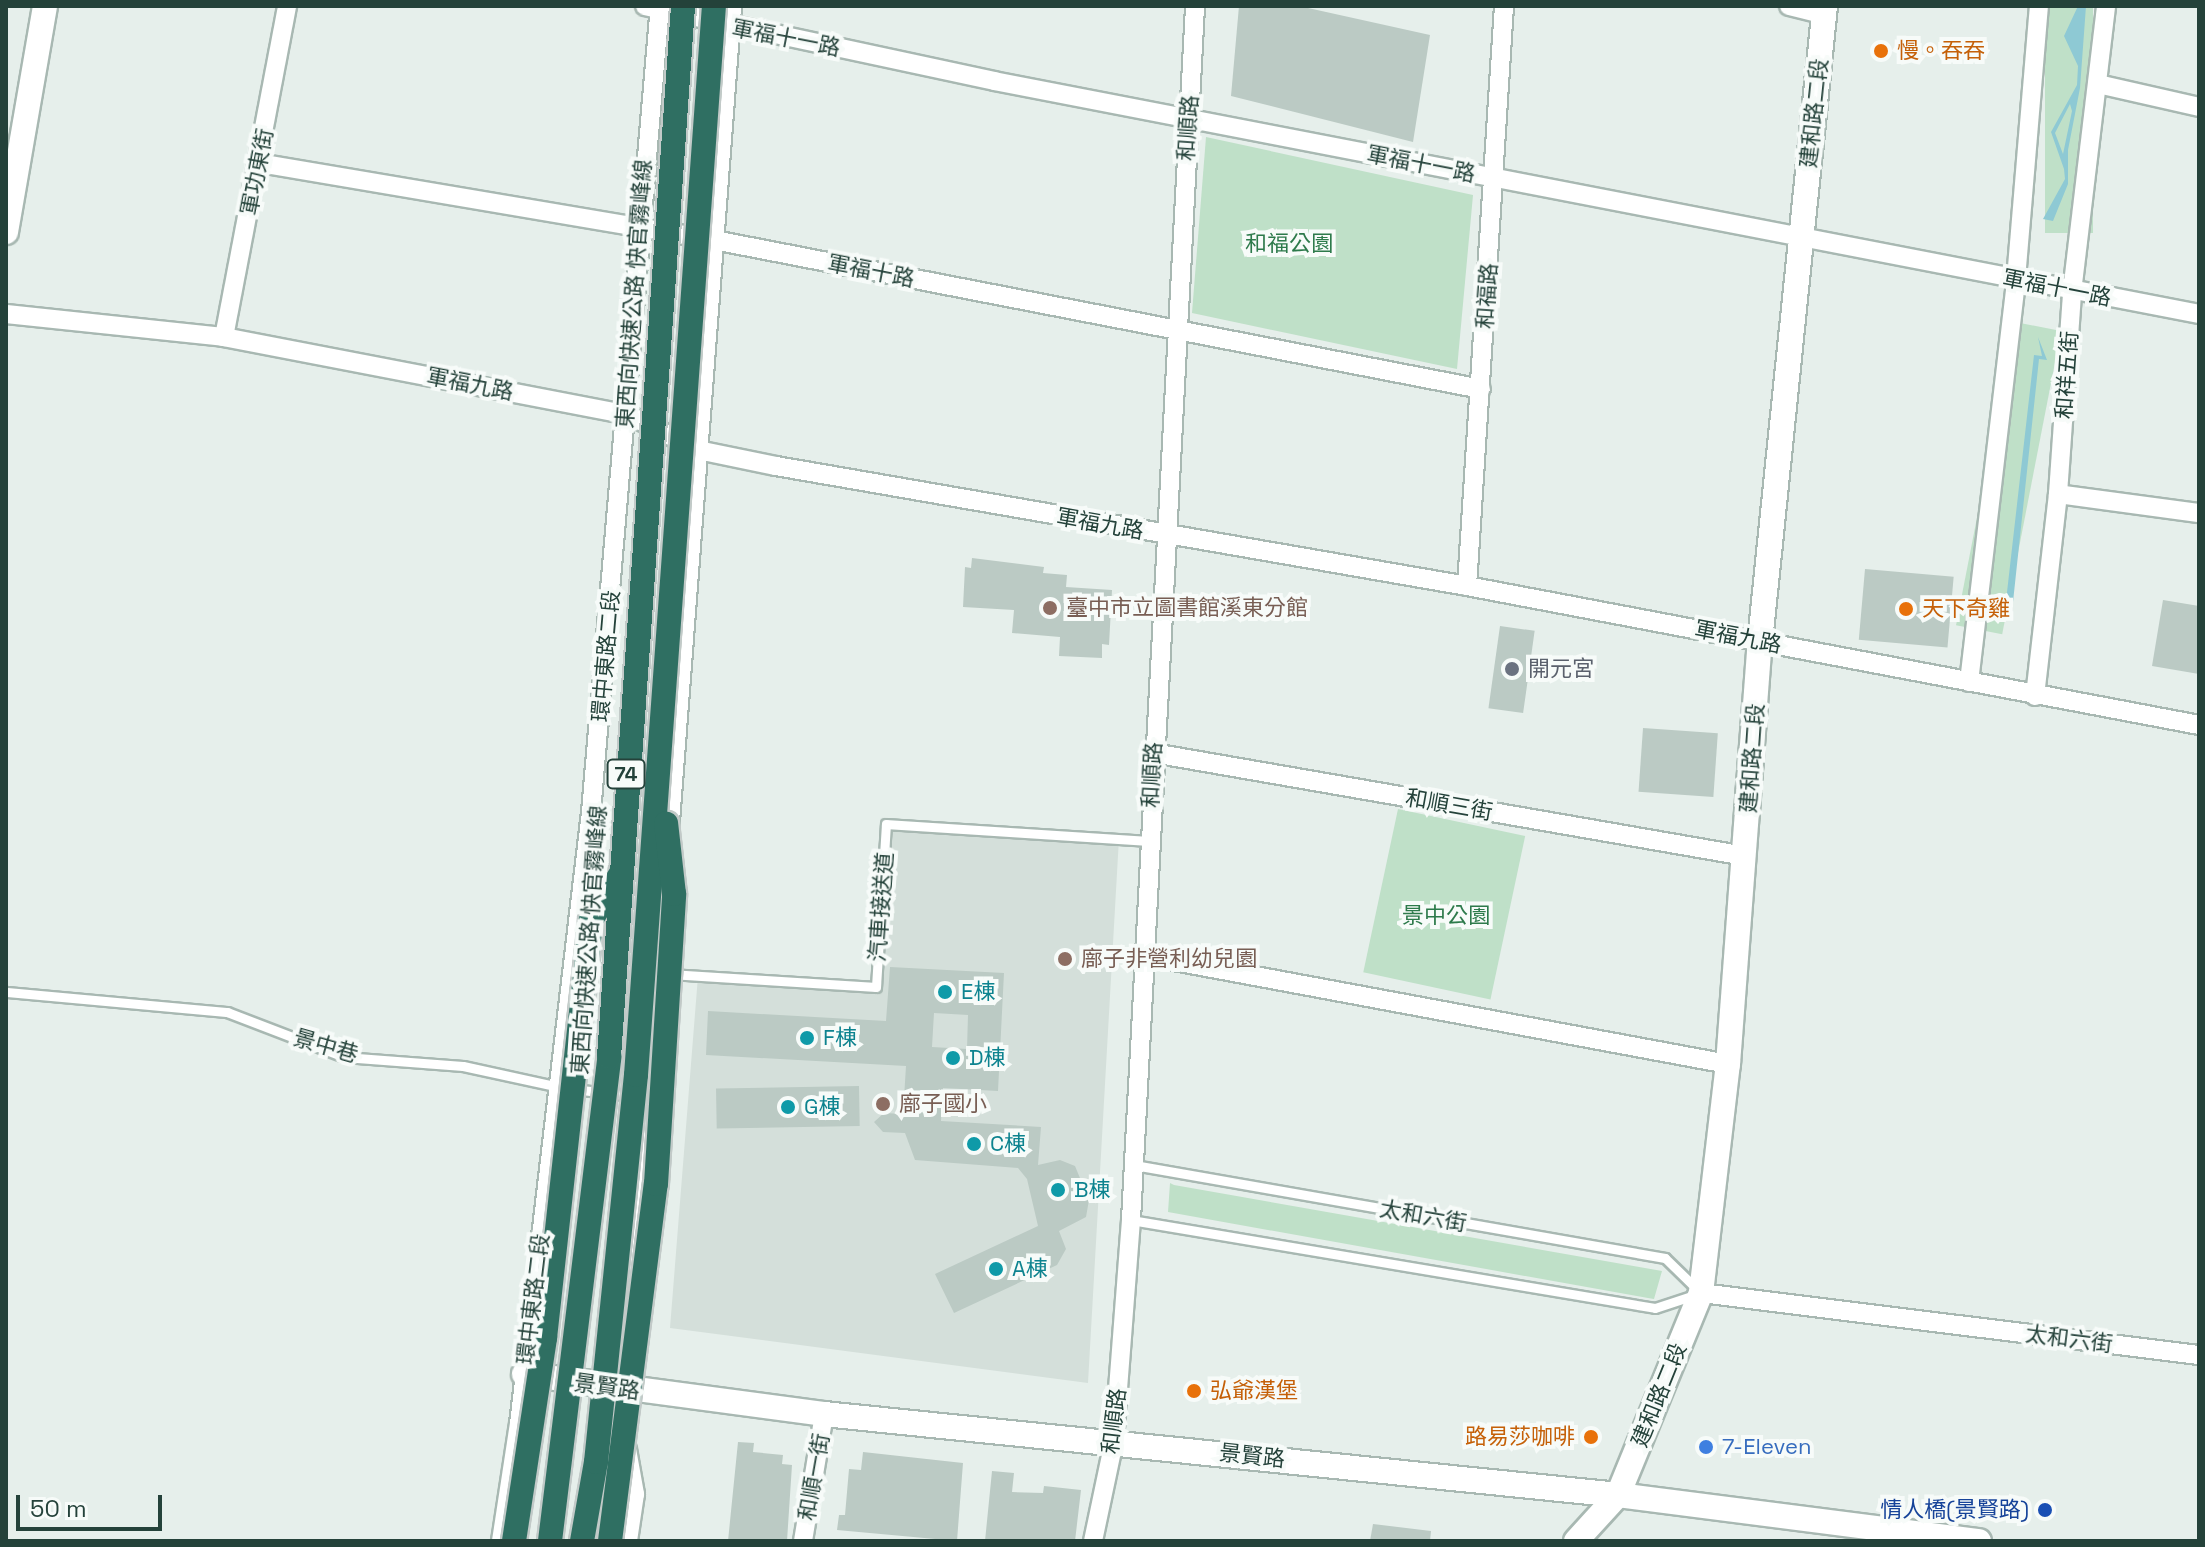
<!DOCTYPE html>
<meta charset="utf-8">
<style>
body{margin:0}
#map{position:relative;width:2205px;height:1547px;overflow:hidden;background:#e6efeb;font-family:"Space Grotesk","Noto Sans TC",sans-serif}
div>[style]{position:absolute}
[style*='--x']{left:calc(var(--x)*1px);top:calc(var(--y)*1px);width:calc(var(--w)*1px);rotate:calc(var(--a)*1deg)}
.built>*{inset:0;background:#d4dfda}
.green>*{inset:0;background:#bfe0c8;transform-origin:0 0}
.water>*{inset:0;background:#8ec9d4}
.building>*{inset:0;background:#bbcac4;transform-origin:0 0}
.roads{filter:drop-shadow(2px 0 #a8b8b2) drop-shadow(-2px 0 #a8b8b2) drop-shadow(0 2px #a8b8b2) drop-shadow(0 -2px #a8b8b2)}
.lane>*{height:9px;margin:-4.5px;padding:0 4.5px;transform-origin:4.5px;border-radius:4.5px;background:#fff}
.street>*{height:18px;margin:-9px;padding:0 9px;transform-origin:9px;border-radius:9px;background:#fff}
.secondary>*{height:24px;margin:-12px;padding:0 12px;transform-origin:12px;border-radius:12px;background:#fff}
.bridges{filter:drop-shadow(2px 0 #c2cac8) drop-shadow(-2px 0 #c2cac8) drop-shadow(0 2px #c2cac8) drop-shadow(0 -2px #c2cac8)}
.highway-bridge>*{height:24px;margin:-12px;padding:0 12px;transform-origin:12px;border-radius:12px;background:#2f6f62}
.dots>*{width:22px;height:22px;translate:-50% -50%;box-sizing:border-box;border:4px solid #f7fbf9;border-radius:50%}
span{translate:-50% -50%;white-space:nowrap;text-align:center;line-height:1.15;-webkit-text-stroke:8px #f7fbf9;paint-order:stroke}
.shield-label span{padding:2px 6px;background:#f7fbf9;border:2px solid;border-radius:6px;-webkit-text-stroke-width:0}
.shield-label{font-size:20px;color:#24423a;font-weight:700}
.street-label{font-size:22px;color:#24423a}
.food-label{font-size:22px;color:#c56008}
.left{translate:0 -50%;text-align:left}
.right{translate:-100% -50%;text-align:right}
.park-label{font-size:22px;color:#2d7a4b}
.education-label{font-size:22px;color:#785e54}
.worship-label{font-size:22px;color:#5b616d}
.culture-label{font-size:22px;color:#0d838f}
.shop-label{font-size:22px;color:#366cbe}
.transit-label{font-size:22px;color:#164399}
.frame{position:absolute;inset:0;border:8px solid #24423a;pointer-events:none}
.scale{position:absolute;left:16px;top:1495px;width:146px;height:36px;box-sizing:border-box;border:4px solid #24423a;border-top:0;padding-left:10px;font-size:24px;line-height:28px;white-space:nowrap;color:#24423a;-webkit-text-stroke:6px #f7fbf9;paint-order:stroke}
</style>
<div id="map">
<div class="built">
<i style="clip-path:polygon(886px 824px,1119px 838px,1088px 1383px,670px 1328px,698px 976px,876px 987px)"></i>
</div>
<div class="green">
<i style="left:2045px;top:6px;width:48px;height:227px"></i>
<i style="clip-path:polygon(1206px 137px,1473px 195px,1457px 369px,1192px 313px)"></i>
<i style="left:2015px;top:322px;width:47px;height:309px;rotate:11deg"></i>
<i style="left:1398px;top:809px;width:130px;height:167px;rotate:12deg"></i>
<i style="clip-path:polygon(1170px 1183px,1174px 1185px,1662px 1271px,1654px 1299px,1648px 1298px,1168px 1212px)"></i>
</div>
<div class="water">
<i style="clip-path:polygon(evenodd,2078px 6px,2086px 6px,2080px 88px,2068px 150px,2068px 184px,2053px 221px,2043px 219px,2065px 179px,2064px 169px,2051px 132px,2077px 85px,2078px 66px,2064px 36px,2078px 6px,2070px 104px,2072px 111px,2063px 154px,2055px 133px,2070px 104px)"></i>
<i style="clip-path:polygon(2038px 337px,2047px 360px,2039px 359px,2013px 602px,2006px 601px,2034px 355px,2042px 356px)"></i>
</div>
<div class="building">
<i style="clip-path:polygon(1239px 6px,1299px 6px,1430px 35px,1413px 142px,1231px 96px)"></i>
<i style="clip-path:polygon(972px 558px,1044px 567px,1043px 573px,1067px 575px,1066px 587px,1112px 590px,1109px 645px,1102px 644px,1102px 658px,1059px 656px,1060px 637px,1012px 633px,1014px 610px,963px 607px,965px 567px,971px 568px)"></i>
<i style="left:1865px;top:569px;width:89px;height:71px;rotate:5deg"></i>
<i style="clip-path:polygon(2163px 600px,2199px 606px,2199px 674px,2152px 666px)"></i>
<i style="left:1500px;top:626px;width:35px;height:83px;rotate:8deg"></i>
<i style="left:1643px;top:728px;width:75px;height:64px;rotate:4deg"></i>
<i style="clip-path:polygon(evenodd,890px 967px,1004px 973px,998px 1091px,943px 1088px,941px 1121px,1041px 1127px,1038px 1165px,1060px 1160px,1075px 1166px,1089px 1200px,1086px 1217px,1059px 1231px,1066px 1249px,1057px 1265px,954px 1313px,935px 1274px,1038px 1226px,1027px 1179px,1018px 1168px,915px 1160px,905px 1133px,883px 1132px,874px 1122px,884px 1113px,903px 1114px,906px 1066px,706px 1055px,708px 1011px,886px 1021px,890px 967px,934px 1013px,968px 1015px,967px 1049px,932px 1047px,934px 1013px)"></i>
<i style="left:859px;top:1086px;width:40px;height:143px;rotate:89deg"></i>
<i style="clip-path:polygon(738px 1442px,754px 1443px,753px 1452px,783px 1455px,782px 1464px,792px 1465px,787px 1541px,728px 1541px)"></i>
<i style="clip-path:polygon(863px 1452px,963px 1463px,957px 1541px,837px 1530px,839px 1515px,845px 1515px,849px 1469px,861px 1470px)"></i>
<i style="clip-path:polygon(992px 1471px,1014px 1473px,1012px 1492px,1043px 1493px,1044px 1486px,1081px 1490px,1075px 1541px,985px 1541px)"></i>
<i style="clip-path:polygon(1373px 1524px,1431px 1531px,1430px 1541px,1370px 1541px)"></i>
</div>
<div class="roads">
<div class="lane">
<i style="--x:670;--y:974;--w:206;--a:3.6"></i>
<i style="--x:876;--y:987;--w:163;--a:-86.5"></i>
<i style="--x:886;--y:824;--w:263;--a:3.7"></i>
<i style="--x:6;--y:992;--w:222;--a:5.2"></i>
<i style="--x:227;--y:1012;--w:125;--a:21"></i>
<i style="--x:344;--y:1057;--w:119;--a:4.3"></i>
<i style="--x:463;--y:1066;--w:98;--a:12.3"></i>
<i style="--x:573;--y:1089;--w:61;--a:6.5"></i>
<i style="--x:1131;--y:1220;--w:531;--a:9.53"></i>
<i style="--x:1655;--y:1308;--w:48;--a:-18.1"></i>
<i style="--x:1701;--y:1293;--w:50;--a:-135.8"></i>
<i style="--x:1665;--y:1258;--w:539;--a:-170.07"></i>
</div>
<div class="street">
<i style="--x:645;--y:6;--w:357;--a:12.1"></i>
<i style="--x:994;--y:81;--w:1227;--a:10.94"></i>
<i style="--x:1789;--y:6;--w:36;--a:14"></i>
<i style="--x:2098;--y:84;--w:104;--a:12.8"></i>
<i style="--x:259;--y:163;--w:461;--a:9.6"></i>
<i style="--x:714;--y:240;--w:781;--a:10.99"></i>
<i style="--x:6;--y:314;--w:219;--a:6"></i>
<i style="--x:224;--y:337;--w:412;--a:10.9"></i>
<i style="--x:629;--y:415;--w:77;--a:26.9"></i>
<i style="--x:698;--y:450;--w:80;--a:11.6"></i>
<i style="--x:776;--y:466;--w:701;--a:9.85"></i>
<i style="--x:1467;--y:586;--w:745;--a:10.75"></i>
<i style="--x:224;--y:337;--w:337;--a:-79.2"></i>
<i style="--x:2058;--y:494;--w:142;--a:7.7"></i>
<i style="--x:1467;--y:586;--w:581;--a:-86.35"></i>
<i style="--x:1969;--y:682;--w:406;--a:-83.3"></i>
<i style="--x:2016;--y:279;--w:274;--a:-85.2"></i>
<i style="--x:2035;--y:696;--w:203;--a:-83.5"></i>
<i style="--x:2058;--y:494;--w:202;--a:-86"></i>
<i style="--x:2072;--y:292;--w:288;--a:-83.2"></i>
<i style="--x:1153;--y:753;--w:601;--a:9.87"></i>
<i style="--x:669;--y:835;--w:831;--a:-85.65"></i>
<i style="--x:1142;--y:955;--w:596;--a:10.54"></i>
<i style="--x:1701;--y:1293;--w:502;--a:7.1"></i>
<i style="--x:621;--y:1364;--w:370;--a:-84.6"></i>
<i style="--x:627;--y:1449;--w:46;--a:79.9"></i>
<i style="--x:635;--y:1494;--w:48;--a:98.5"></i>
<i style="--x:606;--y:1471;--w:58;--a:-81"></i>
<i style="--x:501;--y:1541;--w:118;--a:-81.3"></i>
<i style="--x:519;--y:1424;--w:616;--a:-83.29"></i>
<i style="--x:591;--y:812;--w:809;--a:-85.11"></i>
<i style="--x:803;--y:1541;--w:129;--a:-80.6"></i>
<i style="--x:1093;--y:1541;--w:102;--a:-78.1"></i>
<i style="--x:1114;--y:1441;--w:222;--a:-85.6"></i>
<i style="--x:1131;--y:1220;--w:1216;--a:-86.98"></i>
</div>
<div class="secondary">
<i style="--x:6;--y:232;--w:229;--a:-80.2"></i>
<i style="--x:524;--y:1374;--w:303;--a:7.6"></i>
<i style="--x:824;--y:1414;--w:798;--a:5.82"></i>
<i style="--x:1618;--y:1495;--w:364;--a:7.3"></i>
<i style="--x:1576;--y:1541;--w:62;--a:-47.6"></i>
<i style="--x:1618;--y:1495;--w:218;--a:-67.7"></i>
<i style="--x:1701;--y:1293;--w:231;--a:-83.3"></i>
<i style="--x:1728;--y:1064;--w:424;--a:-85.7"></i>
<i style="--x:1760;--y:641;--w:638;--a:-84.16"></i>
</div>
</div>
<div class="bridges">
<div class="highway-bridge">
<i style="--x:514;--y:1541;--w:205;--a:-81.3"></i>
<i style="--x:545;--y:1338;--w:421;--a:-83.7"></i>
<i style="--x:591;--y:920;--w:54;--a:-57.2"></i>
<i style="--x:550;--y:1541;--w:488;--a:-83"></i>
<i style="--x:609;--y:1057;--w:1054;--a:-85.97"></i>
<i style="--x:582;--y:1541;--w:80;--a:-80"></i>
<i style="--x:596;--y:1462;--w:389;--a:-84.1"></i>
<i style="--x:636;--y:1075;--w:1072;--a:-85.83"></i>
<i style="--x:610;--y:1541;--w:360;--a:-82.7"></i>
<i style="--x:656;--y:1184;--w:291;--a:-86.4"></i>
<i style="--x:674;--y:894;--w:71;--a:-96.4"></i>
</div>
</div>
<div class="dots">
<i style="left:1881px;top:51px;background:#e8710a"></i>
<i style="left:1050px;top:608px;background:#8d6e63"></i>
<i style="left:1906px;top:609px;background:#e8710a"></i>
<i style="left:1512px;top:669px;background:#6b7280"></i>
<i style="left:1065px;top:959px;background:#8d6e63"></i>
<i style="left:945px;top:992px;background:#0f9aa8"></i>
<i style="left:807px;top:1038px;background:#0f9aa8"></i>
<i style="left:953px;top:1058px;background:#0f9aa8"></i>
<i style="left:883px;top:1104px;background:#8d6e63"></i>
<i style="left:788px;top:1107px;background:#0f9aa8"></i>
<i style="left:974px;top:1144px;background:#0f9aa8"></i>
<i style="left:1058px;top:1190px;background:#0f9aa8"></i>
<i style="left:996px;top:1269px;background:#0f9aa8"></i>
<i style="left:1194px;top:1391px;background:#e8710a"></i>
<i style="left:1591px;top:1437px;background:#e8710a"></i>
<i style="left:1706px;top:1447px;background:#3f7fe0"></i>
<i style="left:2045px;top:1510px;background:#1a4fb4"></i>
</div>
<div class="shield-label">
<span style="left:626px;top:774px">74</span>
</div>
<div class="street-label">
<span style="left:786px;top:38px;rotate:11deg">軍福十一路</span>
<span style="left:1814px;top:113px;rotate:-84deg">建和路二段</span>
<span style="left:1188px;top:128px;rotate:-86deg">和順路</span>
<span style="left:1421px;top:164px;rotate:11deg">軍福十一路</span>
<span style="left:257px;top:172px;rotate:-79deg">軍功東街</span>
<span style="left:871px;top:271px;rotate:11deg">軍福十路</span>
<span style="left:2057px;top:288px;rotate:11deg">軍福十一路</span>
<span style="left:634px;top:294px;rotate:-86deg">東西向快速公路 快官霧峰線</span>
<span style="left:1487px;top:296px;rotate:-86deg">和福路</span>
<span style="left:2067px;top:375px;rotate:-86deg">和祥五街</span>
<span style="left:470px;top:384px;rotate:11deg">軍福九路</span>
<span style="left:1100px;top:524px;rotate:10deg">軍福九路</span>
<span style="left:1738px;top:637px;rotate:11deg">軍福九路</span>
<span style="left:606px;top:656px;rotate:-85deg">環中東路二段</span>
<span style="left:1752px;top:758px;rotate:-86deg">建和路二段</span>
<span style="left:1152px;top:775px;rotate:-87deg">和順路</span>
<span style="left:1449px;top:805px;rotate:10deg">和順三街</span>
<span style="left:881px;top:907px;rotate:-86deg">汽車接送道</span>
<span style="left:589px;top:940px;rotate:-86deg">東西向快速公路 快官霧峰線</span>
<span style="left:326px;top:1046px;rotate:16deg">景中巷</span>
<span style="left:1423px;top:1216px;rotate:10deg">太和六街</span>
<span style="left:533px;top:1299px;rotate:-83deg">環中東路二段</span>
<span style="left:2069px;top:1339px;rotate:7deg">太和六街</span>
<span style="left:607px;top:1387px;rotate:8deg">景賢路</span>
<span style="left:1659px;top:1395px;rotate:-68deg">建和路二段</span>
<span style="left:1114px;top:1421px;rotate:-83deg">和順路</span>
<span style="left:1252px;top:1456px;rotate:6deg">景賢路</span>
<span style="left:814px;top:1477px;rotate:-80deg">和順一街</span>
</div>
<div class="food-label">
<span class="left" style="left:1897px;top:51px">慢。吞吞</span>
<span class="left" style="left:1922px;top:609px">天下奇雞</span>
<span class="left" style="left:1210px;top:1391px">弘爺漢堡</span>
<span class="right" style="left:1575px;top:1437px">路易莎咖啡</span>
</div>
<div class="park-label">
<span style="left:1289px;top:244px">和福公園</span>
<span style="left:1446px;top:916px">景中公園</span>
</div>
<div class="education-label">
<span class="left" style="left:1066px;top:608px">臺中市立圖書館溪東分館</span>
<span class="left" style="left:1081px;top:959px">廍子非營利幼兒園</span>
<span class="left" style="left:899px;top:1104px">廍子國小</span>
</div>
<div class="worship-label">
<span class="left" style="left:1528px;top:669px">開元宮</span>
</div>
<div class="culture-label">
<span class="left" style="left:961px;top:992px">E棟</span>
<span class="left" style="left:823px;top:1038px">F棟</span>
<span class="left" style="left:969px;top:1058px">D棟</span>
<span class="left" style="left:804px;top:1107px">G棟</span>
<span class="left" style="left:990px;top:1144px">C棟</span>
<span class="left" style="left:1074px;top:1190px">B棟</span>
<span class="left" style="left:1012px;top:1269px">A棟</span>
</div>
<div class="shop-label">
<span class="left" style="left:1722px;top:1447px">7-Eleven</span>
</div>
<div class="transit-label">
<span class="right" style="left:2029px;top:1510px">情人橋(景賢路)</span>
</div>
<div class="frame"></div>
<div class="scale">50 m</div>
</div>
